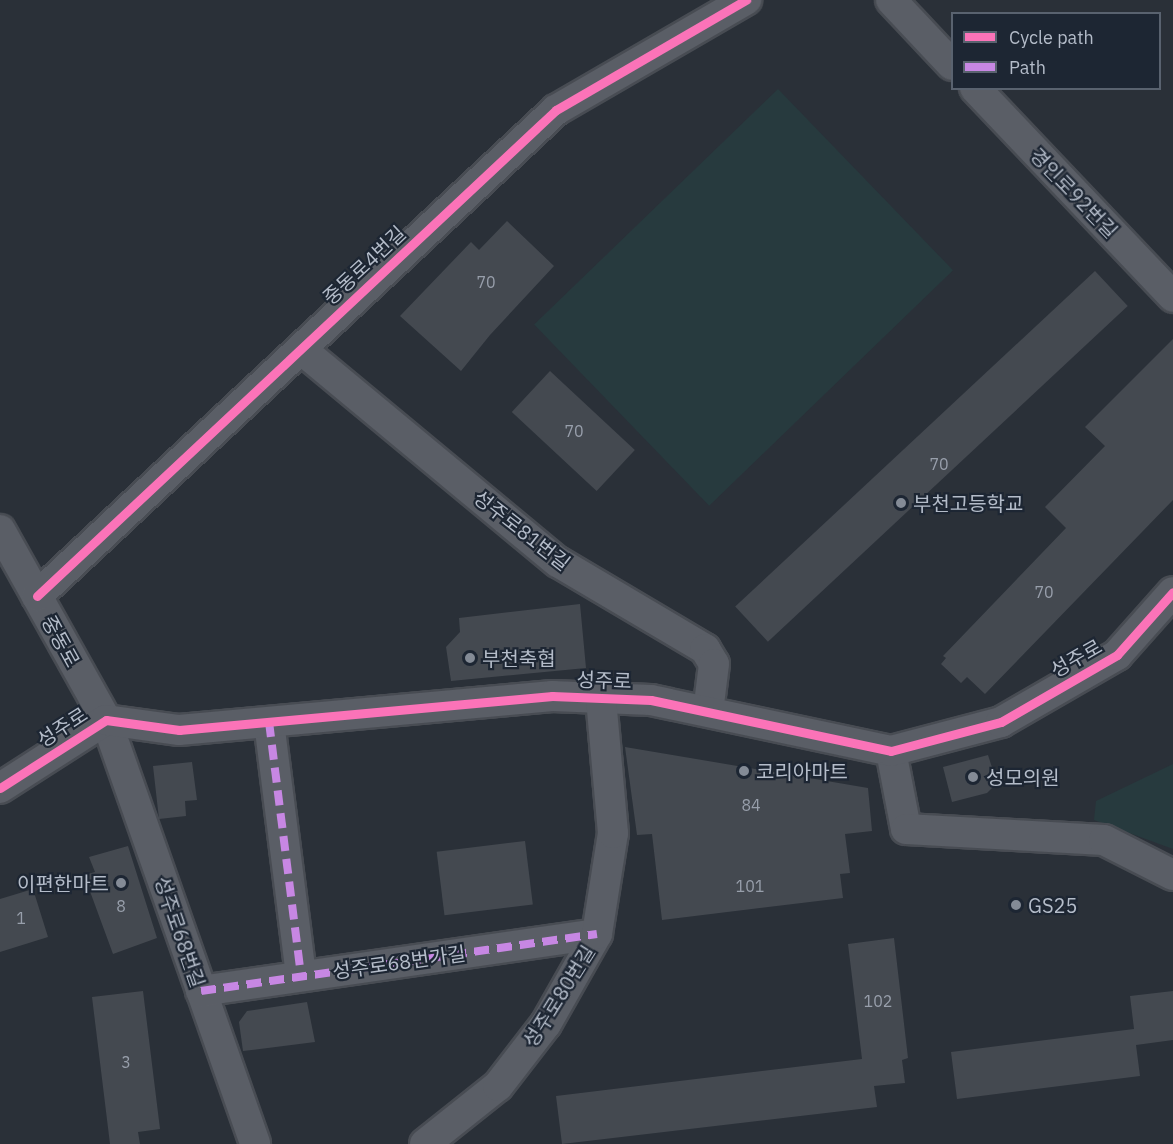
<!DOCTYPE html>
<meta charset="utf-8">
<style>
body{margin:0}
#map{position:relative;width:1173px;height:1144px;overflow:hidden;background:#2a3038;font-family:"IBM Plex Sans","Noto Sans KR",sans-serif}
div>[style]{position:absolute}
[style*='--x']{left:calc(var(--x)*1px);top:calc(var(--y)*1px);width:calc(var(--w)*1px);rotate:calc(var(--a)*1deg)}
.green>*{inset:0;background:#273a3e;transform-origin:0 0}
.building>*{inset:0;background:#444950;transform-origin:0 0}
.roads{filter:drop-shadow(2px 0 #484c53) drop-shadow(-2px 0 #484c53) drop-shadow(0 2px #484c53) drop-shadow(0 -2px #484c53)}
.minor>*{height:30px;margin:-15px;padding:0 15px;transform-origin:15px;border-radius:15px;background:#5a5e66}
.quiet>*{height:8px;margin-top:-4px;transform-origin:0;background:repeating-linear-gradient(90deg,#c787e3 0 15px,transparent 0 23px)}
.cycleway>*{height:9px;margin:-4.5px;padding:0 4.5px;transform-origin:4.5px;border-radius:4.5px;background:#fb73b8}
.dots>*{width:16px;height:16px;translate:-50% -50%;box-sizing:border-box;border:3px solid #1d2633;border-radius:50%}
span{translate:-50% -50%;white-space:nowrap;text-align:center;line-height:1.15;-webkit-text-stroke:4.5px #1d2633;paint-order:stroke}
.number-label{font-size:16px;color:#989fab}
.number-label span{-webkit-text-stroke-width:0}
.street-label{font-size:20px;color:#b4bcc9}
.poi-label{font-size:20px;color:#b4bcc9}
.left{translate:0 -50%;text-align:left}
.right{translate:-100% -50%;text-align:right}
.legend{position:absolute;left:951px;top:12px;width:210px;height:78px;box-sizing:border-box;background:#1d2633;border:2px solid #59626f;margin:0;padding:8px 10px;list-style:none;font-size:18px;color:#b4bcc9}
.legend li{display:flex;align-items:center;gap:12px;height:30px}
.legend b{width:30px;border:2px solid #59626f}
</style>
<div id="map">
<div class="green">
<i style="left:778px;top:89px;width:252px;height:339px;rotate:46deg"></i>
<i style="clip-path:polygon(1173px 764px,1173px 849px,1094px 820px,1096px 801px)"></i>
</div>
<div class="building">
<i style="clip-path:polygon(507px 221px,554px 266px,490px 335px,461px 371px,400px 316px,471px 242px,479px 250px)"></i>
<i style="left:1095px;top:271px;width:48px;height:492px;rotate:47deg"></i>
<i style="clip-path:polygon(1173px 339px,1173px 500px,985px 694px,967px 677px,961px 683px,941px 664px,946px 658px,943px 656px,1066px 528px,1045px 507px,1105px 446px,1085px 427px)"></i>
<i style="left:550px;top:371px;width:116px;height:56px;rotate:43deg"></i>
<i style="clip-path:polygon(580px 604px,586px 668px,451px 681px,446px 647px,460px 632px,459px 618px)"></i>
<i style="clip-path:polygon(625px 747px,868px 788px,872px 831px,845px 834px,850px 873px,840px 874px,843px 898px,662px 920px,652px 834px,637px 835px)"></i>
<i style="clip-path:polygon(988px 755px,997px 783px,987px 793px,952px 802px,943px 767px)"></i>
<i style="clip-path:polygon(192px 762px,197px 800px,185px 801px,186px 816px,159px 819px,153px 766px)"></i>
<i style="left:525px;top:841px;width:64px;height:89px;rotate:83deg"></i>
<i style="clip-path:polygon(128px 846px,157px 938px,113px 954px,84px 875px,95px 872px,89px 857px)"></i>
<i style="clip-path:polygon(33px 889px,48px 937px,0 952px,0 899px)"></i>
<i style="clip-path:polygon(894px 938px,908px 1058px,902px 1060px,905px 1083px,874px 1086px,877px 1107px,562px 1144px,556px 1096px,862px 1059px,848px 944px)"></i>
<i style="clip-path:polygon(143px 991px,160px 1129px,138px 1132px,140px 1144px,110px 1144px,92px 997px)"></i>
<i style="clip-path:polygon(1173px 991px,1173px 1040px,1136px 1045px,1140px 1076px,957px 1099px,951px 1052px,1134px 1029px,1130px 996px)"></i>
<i style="clip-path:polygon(307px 1002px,315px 1042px,243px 1051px,239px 1022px,247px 1011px)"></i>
</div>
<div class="roads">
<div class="minor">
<i style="--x:891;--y:0;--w:89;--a:46.8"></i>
<i style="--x:975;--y:88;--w:288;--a:46.5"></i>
<i style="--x:301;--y:349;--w:334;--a:39.7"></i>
<i style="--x:558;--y:562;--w:171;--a:30.6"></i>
<i style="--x:705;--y:649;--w:17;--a:59"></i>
<i style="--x:714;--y:664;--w:48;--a:97.1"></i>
<i style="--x:0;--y:530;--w:218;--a:60.8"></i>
<i style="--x:106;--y:720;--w:449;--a:70.6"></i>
<i style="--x:37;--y:596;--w:711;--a:-43.12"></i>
<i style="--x:556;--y:110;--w:220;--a:-30.1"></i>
<i style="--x:269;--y:722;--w:256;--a:82.8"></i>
<i style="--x:891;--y:751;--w:79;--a:79.1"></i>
<i style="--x:906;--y:829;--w:198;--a:3.2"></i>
<i style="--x:1104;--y:840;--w:77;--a:26.9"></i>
<i style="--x:0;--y:788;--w:126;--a:-32.7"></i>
<i style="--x:106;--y:720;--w:74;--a:7.8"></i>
<i style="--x:179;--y:730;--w:375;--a:-5.2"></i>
<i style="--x:552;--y:696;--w:99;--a:2.3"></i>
<i style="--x:651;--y:700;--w:245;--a:12"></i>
<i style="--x:891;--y:751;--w:114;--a:-14.8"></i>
<i style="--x:1001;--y:722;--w:134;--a:-30"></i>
<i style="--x:1117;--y:655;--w:84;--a:-48.4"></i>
<i style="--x:201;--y:991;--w:400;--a:-8.2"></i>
<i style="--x:425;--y:1144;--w:93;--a:-38.5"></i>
<i style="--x:498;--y:1086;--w:78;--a:-52.3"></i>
<i style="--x:546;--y:1024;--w:103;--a:-60.5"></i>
<i style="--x:597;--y:934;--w:102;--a:-81"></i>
<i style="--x:613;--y:833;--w:136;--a:-95.1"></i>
</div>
</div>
<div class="quiet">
<i style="--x:269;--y:722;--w:256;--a:82.8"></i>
<i style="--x:201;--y:991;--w:400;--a:-8.2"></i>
</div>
<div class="cycleway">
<i style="--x:37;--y:596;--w:711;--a:-43.12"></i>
<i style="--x:556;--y:110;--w:220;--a:-30.1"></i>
<i style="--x:0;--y:788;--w:126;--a:-32.7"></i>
<i style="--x:106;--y:720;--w:74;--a:7.8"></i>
<i style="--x:179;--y:730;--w:375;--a:-5.2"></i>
<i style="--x:552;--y:696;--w:99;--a:2.3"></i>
<i style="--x:651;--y:700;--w:245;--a:12"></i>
<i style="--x:891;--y:751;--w:114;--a:-14.8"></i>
<i style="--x:1001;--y:722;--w:134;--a:-30"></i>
<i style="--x:1117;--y:655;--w:84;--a:-48.4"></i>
</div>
<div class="dots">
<i style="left:901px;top:503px;background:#848b96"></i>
<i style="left:470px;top:658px;background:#848b96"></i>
<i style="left:744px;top:771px;background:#848b96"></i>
<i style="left:973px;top:777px;background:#848b96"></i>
<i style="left:121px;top:883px;background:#848b96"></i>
<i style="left:1016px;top:905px;background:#848b96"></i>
</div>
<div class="number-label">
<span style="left:486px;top:282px">70</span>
<span style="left:574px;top:431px">70</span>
<span style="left:939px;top:464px">70</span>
<span style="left:1044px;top:592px">70</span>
<span style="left:751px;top:805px">84</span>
<span style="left:750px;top:886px">101</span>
<span style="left:121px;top:906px">8</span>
<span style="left:21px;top:918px">1</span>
<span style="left:878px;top:1001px">102</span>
<span style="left:126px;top:1062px">3</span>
</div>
<div class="street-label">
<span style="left:1074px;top:193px;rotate:46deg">경인로92번길</span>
<span style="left:364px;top:265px;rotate:-43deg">중동로4번길</span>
<span style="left:522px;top:530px;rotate:38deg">성주로81번길</span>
<span style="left:61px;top:641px;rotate:61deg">중동로</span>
<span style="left:1076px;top:658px;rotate:-30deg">성주로</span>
<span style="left:604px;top:680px;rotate:2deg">성주로</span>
<span style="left:62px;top:727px;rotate:-33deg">성주로</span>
<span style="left:180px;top:932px;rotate:71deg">성주로68번길</span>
<span style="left:399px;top:962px;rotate:-8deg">성주로68번가길</span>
<span style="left:559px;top:996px;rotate:-58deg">성주로80번길</span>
</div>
<div class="poi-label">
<span class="left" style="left:913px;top:503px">부천고등학교</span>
<span class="left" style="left:482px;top:658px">부천축협</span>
<span class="left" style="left:756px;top:771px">코리아마트</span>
<span class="left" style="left:986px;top:777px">성모의원</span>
<span class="right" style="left:109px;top:883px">이편한마트</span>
<span class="left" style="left:1028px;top:905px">GS25</span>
</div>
<ul class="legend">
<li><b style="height:8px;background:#fb73b8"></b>Cycle path</li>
<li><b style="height:8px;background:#c787e3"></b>Path</li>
</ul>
</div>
